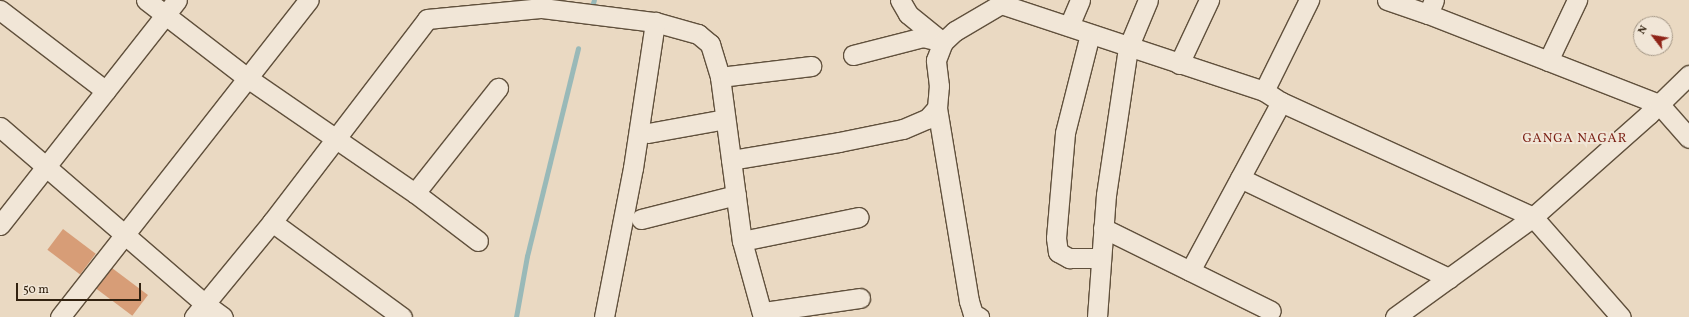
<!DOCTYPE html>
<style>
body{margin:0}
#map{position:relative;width:1689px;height:317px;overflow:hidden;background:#ead9c2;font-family:Vollkorn,serif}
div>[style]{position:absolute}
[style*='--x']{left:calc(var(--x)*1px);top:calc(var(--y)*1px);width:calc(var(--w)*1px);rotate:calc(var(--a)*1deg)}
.stream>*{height:5px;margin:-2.5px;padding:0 2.5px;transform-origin:2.5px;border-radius:2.5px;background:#99b9b8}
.building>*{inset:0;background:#d79d77;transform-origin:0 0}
.roads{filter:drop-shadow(1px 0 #60503c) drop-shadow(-1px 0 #60503c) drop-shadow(0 1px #60503c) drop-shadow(0 -1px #60503c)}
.street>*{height:19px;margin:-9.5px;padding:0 9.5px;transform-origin:9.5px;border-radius:9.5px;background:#f1e6d7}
span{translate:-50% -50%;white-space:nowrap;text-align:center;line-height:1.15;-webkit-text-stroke:4px #f1e6d7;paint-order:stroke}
.neighbourhood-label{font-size:13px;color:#7a1f14;letter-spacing:1px}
.north{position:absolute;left:1633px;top:16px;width:40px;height:40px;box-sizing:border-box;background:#f1e6d7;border:1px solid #a59887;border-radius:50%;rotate:301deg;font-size:11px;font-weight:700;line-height:16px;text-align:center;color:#322210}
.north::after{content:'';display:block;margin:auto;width:14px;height:18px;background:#8f2418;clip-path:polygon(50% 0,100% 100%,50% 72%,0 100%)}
.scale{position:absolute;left:16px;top:283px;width:125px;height:18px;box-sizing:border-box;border:2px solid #322210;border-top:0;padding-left:5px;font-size:12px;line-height:14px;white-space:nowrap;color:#322210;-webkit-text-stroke:3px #f1e6d7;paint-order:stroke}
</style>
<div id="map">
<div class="stream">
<i style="--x:592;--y:6;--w:6;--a:-72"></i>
<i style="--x:516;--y:317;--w:62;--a:-79.8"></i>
<i style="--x:527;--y:256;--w:214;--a:-76.2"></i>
</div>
<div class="building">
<i style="left:63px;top:229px;width:41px;height:26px;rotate:37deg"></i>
<i style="left:112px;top:268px;width:45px;height:26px;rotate:37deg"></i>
</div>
<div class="roads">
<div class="street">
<i style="--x:146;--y:0;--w:126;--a:37.6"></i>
<i style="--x:246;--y:77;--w:205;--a:34.5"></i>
<i style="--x:415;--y:193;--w:79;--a:37.3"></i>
<i style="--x:900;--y:0;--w:16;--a:60"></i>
<i style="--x:908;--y:14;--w:41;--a:39.1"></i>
<i style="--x:1002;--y:0;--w:4;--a:104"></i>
<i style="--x:1001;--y:4;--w:277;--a:18.3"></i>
<i style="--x:1264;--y:91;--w:20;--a:33"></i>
<i style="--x:1281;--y:102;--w:277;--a:24.5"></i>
<i style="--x:1533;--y:217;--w:155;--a:-41.6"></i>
<i style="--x:1649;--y:114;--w:56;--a:-44.3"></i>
<i style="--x:1387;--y:0;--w:43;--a:18.9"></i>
<i style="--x:1428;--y:14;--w:15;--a:-67"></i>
<i style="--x:0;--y:10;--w:133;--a:37.4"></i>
<i style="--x:1428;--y:14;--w:248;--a:21.3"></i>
<i style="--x:1659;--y:104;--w:45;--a:48.6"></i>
<i style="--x:1069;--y:26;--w:28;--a:-67"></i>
<i style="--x:1090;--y:34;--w:102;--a:104.2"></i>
<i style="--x:1065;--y:133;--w:105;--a:94.9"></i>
<i style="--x:1056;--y:238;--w:14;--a:82"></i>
<i style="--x:1058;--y:252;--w:13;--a:29"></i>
<i style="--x:1069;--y:258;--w:32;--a:0"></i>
<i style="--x:853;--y:55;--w:72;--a:-14.4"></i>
<i style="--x:923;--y:37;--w:21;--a:14"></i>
<i style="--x:1548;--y:61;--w:68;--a:-64.6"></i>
<i style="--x:1179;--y:64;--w:71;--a:-64.9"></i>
<i style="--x:720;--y:77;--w:92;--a:-6.9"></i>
<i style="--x:1264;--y:91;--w:102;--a:-63.7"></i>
<i style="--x:937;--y:108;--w:196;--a:80.6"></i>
<i style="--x:969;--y:301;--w:14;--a:73"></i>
<i style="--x:973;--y:314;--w:7;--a:27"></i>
<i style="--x:0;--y:127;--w:271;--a:40.8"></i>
<i style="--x:205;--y:304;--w:22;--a:36"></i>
<i style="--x:648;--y:133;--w:78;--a:-10.3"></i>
<i style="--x:731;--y:160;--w:109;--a:-9.5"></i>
<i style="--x:839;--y:142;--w:65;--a:-11.5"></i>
<i style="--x:903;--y:129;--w:26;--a:-23"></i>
<i style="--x:927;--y:119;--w:15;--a:-48"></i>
<i style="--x:937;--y:108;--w:22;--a:-85"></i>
<i style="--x:939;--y:86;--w:26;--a:-97"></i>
<i style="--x:936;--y:60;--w:19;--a:-69"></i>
<i style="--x:943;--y:42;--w:16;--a:-43"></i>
<i style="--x:955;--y:31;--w:53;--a:-30.4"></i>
<i style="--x:1240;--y:178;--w:232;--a:25.6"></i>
<i style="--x:415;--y:193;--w:134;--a:-51.7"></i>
<i style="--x:641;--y:219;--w:98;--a:-14.2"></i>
<i style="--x:272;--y:222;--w:161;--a:36.2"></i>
<i style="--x:0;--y:225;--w:286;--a:-51.8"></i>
<i style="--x:1103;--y:228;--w:187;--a:26.3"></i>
<i style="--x:742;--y:241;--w:119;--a:-11.6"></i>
<i style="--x:1190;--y:271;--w:192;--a:-61.7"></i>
<i style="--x:763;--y:312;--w:98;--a:-8.2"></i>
<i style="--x:60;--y:317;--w:403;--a:-51.9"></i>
<i style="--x:194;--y:317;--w:123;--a:-50.6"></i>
<i style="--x:272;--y:222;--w:255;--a:-52.6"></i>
<i style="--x:427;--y:19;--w:116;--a:-5.5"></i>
<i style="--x:542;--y:8;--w:114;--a:7.1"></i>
<i style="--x:655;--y:22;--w:45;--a:15.6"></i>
<i style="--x:698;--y:34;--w:16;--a:40"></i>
<i style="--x:710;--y:44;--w:34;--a:73"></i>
<i style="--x:720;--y:77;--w:165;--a:82.4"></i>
<i style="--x:742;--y:241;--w:79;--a:74.6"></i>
<i style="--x:604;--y:317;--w:152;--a:-79"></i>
<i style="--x:633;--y:168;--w:148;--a:-81.4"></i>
<i style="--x:1097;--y:317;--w:122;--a:-85.8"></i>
<i style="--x:1106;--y:195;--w:149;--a:-81.5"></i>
<i style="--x:1128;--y:48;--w:52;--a:-67.4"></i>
<i style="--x:1395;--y:317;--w:170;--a:-35.9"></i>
<i style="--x:1533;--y:217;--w:133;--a:48.7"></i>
</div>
</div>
<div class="neighbourhood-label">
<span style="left:1575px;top:139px">GANGA NAGAR</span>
</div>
<div class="north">N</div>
<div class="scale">50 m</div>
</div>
